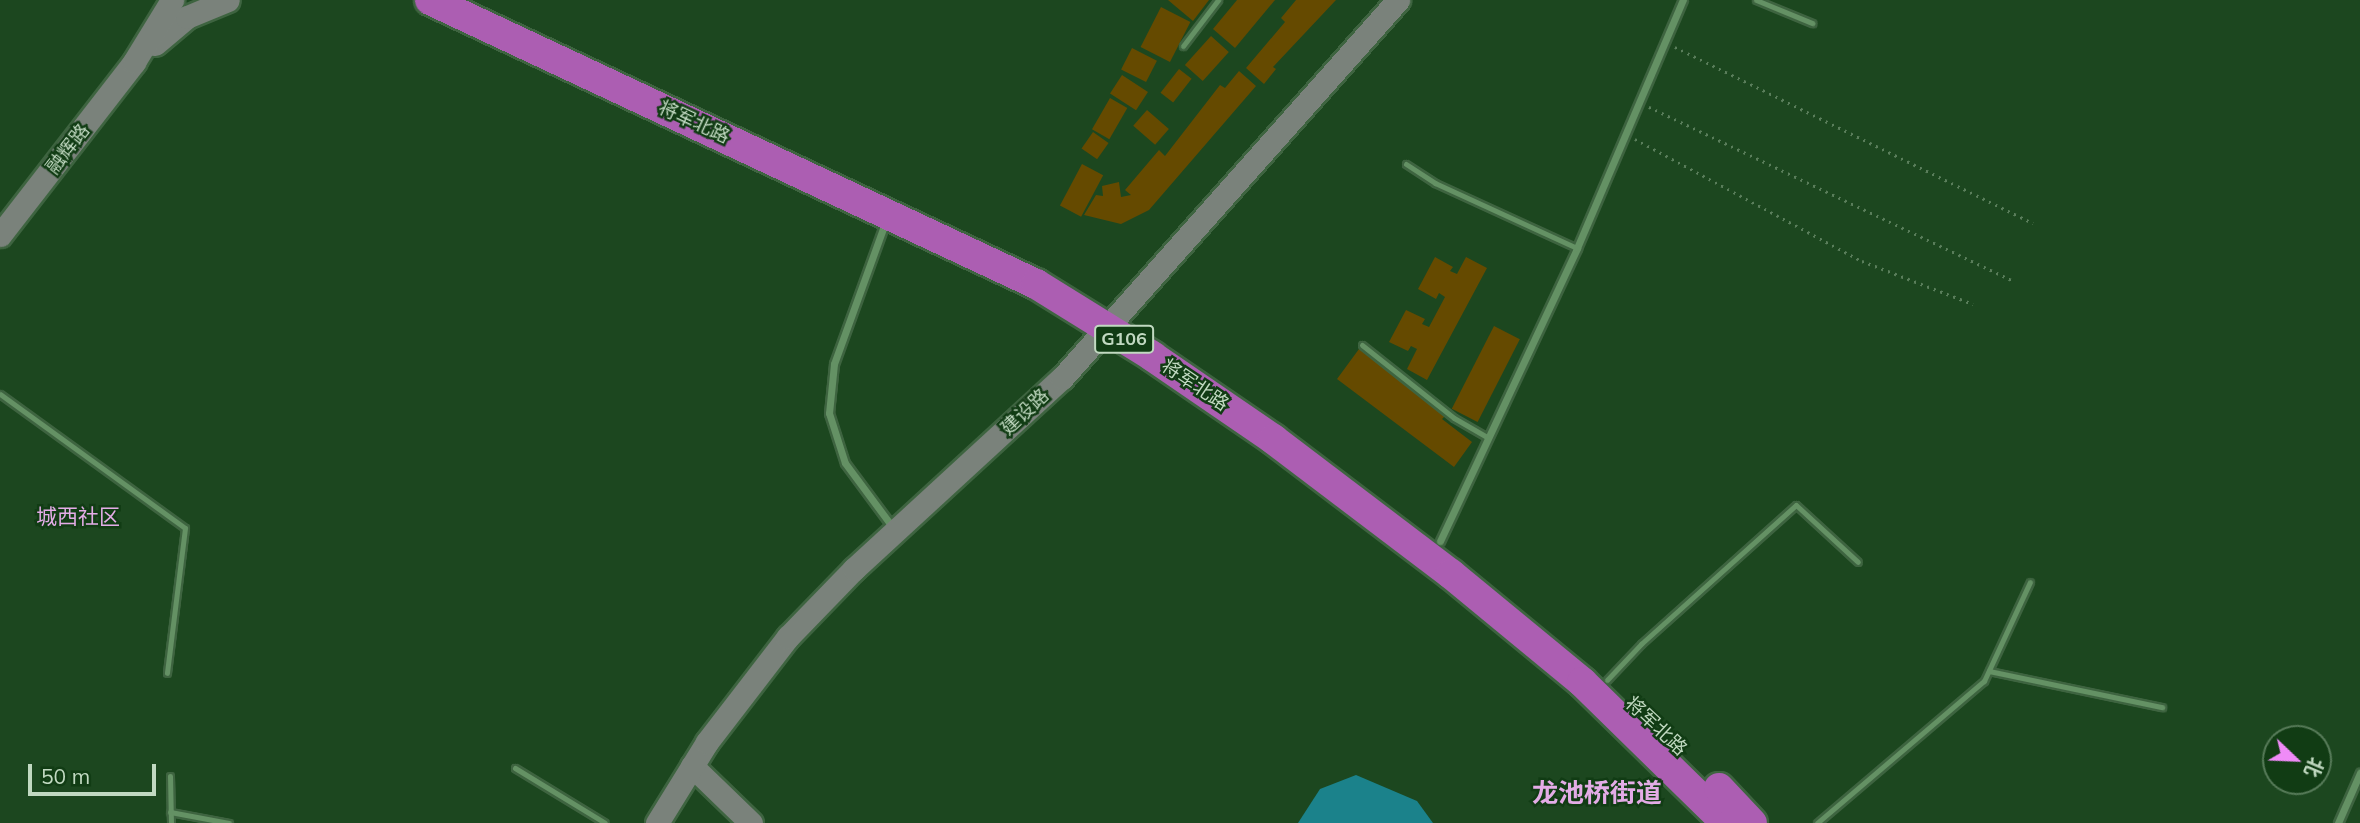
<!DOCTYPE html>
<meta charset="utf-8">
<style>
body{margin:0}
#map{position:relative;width:2360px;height:823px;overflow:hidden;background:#1c471f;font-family:Mulish,"Noto Sans SC",sans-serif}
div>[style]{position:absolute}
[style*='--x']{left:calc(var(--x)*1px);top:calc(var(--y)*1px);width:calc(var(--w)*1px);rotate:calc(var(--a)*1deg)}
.water>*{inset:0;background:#1b828b}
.building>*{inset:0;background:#654a00;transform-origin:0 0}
.path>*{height:2.5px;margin-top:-1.25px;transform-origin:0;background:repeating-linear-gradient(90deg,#5a7e5b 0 2px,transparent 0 7px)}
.roads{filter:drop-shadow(2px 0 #3e6440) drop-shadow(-2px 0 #3e6440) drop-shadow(0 2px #3e6440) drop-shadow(0 -2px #3e6440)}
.lane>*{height:5px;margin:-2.5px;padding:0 2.5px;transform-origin:2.5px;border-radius:2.5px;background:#649164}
.street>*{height:7px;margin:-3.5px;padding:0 3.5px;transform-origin:3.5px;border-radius:3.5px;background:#649164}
.secondary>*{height:23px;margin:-11.5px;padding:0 11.5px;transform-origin:11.5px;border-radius:11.5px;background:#7a827b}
.highway>*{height:30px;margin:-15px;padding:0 15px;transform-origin:15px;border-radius:15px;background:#ac5eb2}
span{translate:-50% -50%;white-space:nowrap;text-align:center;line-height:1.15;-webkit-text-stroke:5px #113c14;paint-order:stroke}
.shield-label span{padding:2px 5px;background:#113c14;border:2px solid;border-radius:5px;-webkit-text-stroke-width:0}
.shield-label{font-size:18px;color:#c1d9c1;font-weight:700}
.street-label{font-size:19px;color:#c1d9c1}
.neighbourhood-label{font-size:21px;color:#e3ace6}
.district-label{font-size:26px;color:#e3ace6;font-weight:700}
.north{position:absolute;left:2262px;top:725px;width:70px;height:70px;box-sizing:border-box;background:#113c14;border:2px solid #577b59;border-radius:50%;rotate:113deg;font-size:19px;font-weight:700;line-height:28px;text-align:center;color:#c1d9c1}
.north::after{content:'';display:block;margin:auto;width:24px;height:32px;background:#ef8bf7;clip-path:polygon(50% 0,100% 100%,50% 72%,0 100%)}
.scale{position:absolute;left:28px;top:764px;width:128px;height:32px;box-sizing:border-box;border:4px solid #c1d9c1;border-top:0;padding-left:9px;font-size:21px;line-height:24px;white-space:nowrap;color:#c1d9c1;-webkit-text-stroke:5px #113c14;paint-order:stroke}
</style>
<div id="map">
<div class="water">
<i style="clip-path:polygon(1356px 775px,1417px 801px,1433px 823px,1298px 823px,1320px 789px)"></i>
</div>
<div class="building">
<i style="clip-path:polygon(1168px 0,1209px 0,1193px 21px)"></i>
<i style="clip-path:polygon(1237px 0,1275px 0,1235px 48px,1213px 29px)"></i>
<i style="clip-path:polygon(1296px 0,1336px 0,1273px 67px,1276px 69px,1264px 84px,1246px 68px,1285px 22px,1281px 18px)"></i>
<i style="left:1161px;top:7px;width:33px;height:45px;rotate:27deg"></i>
<i style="left:1211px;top:36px;width:24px;height:39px;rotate:42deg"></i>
<i style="left:1132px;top:48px;width:28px;height:24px;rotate:27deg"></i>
<i style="left:1179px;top:69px;width:16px;height:30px;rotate:38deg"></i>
<i style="clip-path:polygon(1239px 71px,1256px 86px,1149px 210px,1121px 224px,1084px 215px,1096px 195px,1103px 196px,1102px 186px,1119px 182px,1121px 197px,1131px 195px,1125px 190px,1159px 150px,1165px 156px,1220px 85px,1225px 88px)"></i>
<i style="left:1122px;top:75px;width:31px;height:22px;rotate:33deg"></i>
<i style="left:1110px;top:98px;width:20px;height:36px;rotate:30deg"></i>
<i style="left:1147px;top:110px;width:29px;height:21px;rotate:41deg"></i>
<i style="left:1093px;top:132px;width:19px;height:20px;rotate:35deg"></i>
<i style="left:1082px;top:164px;width:24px;height:47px;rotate:28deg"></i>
<i style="clip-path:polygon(1435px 257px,1453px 267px,1450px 271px,1457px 274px,1466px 257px,1487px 268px,1427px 380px,1407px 369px,1417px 349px,1411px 346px,1408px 351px,1389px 342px,1406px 310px,1425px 319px,1422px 324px,1429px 327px,1445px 297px,1439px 293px,1436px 299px,1418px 289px)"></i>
<i style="left:1494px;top:326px;width:29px;height:93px;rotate:27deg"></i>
<i style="clip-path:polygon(1359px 349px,1446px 415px,1442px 419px,1472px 442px,1454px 467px,1337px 379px)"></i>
</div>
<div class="path">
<i style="--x:1675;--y:47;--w:399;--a:26.2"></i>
<i style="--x:1649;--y:107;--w:402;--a:25.5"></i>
<i style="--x:1635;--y:139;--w:258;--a:28.3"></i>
<i style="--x:1862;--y:261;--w:119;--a:21.2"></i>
</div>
<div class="roads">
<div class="lane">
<i style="--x:1756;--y:0;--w:61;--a:22.3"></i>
<i style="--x:1183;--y:46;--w:58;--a:-52.7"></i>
<i style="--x:1406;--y:164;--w:35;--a:33"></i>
<i style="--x:1435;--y:183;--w:156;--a:24.6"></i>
<i style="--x:1362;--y:345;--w:117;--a:38.4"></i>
<i style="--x:1454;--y:418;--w:39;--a:30"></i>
<i style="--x:0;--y:394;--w:228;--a:35.9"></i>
<i style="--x:185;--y:528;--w:146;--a:97.1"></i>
<i style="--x:1989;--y:671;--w:177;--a:11.8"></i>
<i style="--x:1607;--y:680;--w:50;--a:-46.6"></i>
<i style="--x:1641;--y:644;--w:208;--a:-41.9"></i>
<i style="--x:1796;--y:505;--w:84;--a:42.6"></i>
<i style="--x:515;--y:768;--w:105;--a:31.4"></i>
<i style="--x:170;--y:776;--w:47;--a:88.8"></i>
<i style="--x:170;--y:812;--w:60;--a:10.6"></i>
<i style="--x:1817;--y:823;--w:219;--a:-40.4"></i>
<i style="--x:1984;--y:681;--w:109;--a:-65.1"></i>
</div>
<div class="street">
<i style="--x:885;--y:223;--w:150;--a:109.9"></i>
<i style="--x:834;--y:364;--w:49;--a:95.8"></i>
<i style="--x:829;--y:413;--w:52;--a:72.3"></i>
<i style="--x:845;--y:463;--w:82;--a:53.4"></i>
<i style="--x:1440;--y:541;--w:323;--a:-64.9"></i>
<i style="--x:1577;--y:248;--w:270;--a:-66.9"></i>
<i style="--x:2338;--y:823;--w:55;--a:-66.3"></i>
</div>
<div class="secondary">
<i style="--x:155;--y:44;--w:42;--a:-40.2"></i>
<i style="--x:187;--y:17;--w:44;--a:-22.5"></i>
<i style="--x:0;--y:235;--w:219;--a:-52.2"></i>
<i style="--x:134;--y:62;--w:73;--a:-58.5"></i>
<i style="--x:692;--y:766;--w:82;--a:44"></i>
<i style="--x:657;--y:823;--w:95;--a:-58.3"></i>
<i style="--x:707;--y:742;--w:133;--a:-52.4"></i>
<i style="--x:788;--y:637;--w:95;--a:-45.9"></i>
<i style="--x:854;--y:569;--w:282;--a:-42.6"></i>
<i style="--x:1062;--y:378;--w:506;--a:-48.37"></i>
</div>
<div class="highway">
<i style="--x:430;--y:0;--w:669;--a:25.11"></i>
<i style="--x:1036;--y:284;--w:137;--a:31.8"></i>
<i style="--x:1152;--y:356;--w:147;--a:34.4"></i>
<i style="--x:1273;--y:439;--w:223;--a:37.2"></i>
<i style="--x:1451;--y:574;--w:170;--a:39.5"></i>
<i style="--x:1582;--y:682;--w:202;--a:44.4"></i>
<i style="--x:1719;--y:788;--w:48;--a:46.7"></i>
</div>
</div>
<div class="shield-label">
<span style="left:1124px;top:339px">G106</span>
</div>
<div class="street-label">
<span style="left:694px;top:122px;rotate:25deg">将军北路</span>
<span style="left:68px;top:149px;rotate:-52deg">融辉路</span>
<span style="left:1195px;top:385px;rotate:34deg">将军北路</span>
<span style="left:1025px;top:412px;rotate:-43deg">建设路</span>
<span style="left:1656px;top:726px;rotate:43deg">将军北路</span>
</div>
<div class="neighbourhood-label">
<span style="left:78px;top:516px">城西社区</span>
</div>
<div class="district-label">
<span style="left:1597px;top:793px">龙池桥街道</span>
</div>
<div class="north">北</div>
<div class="scale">50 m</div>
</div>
